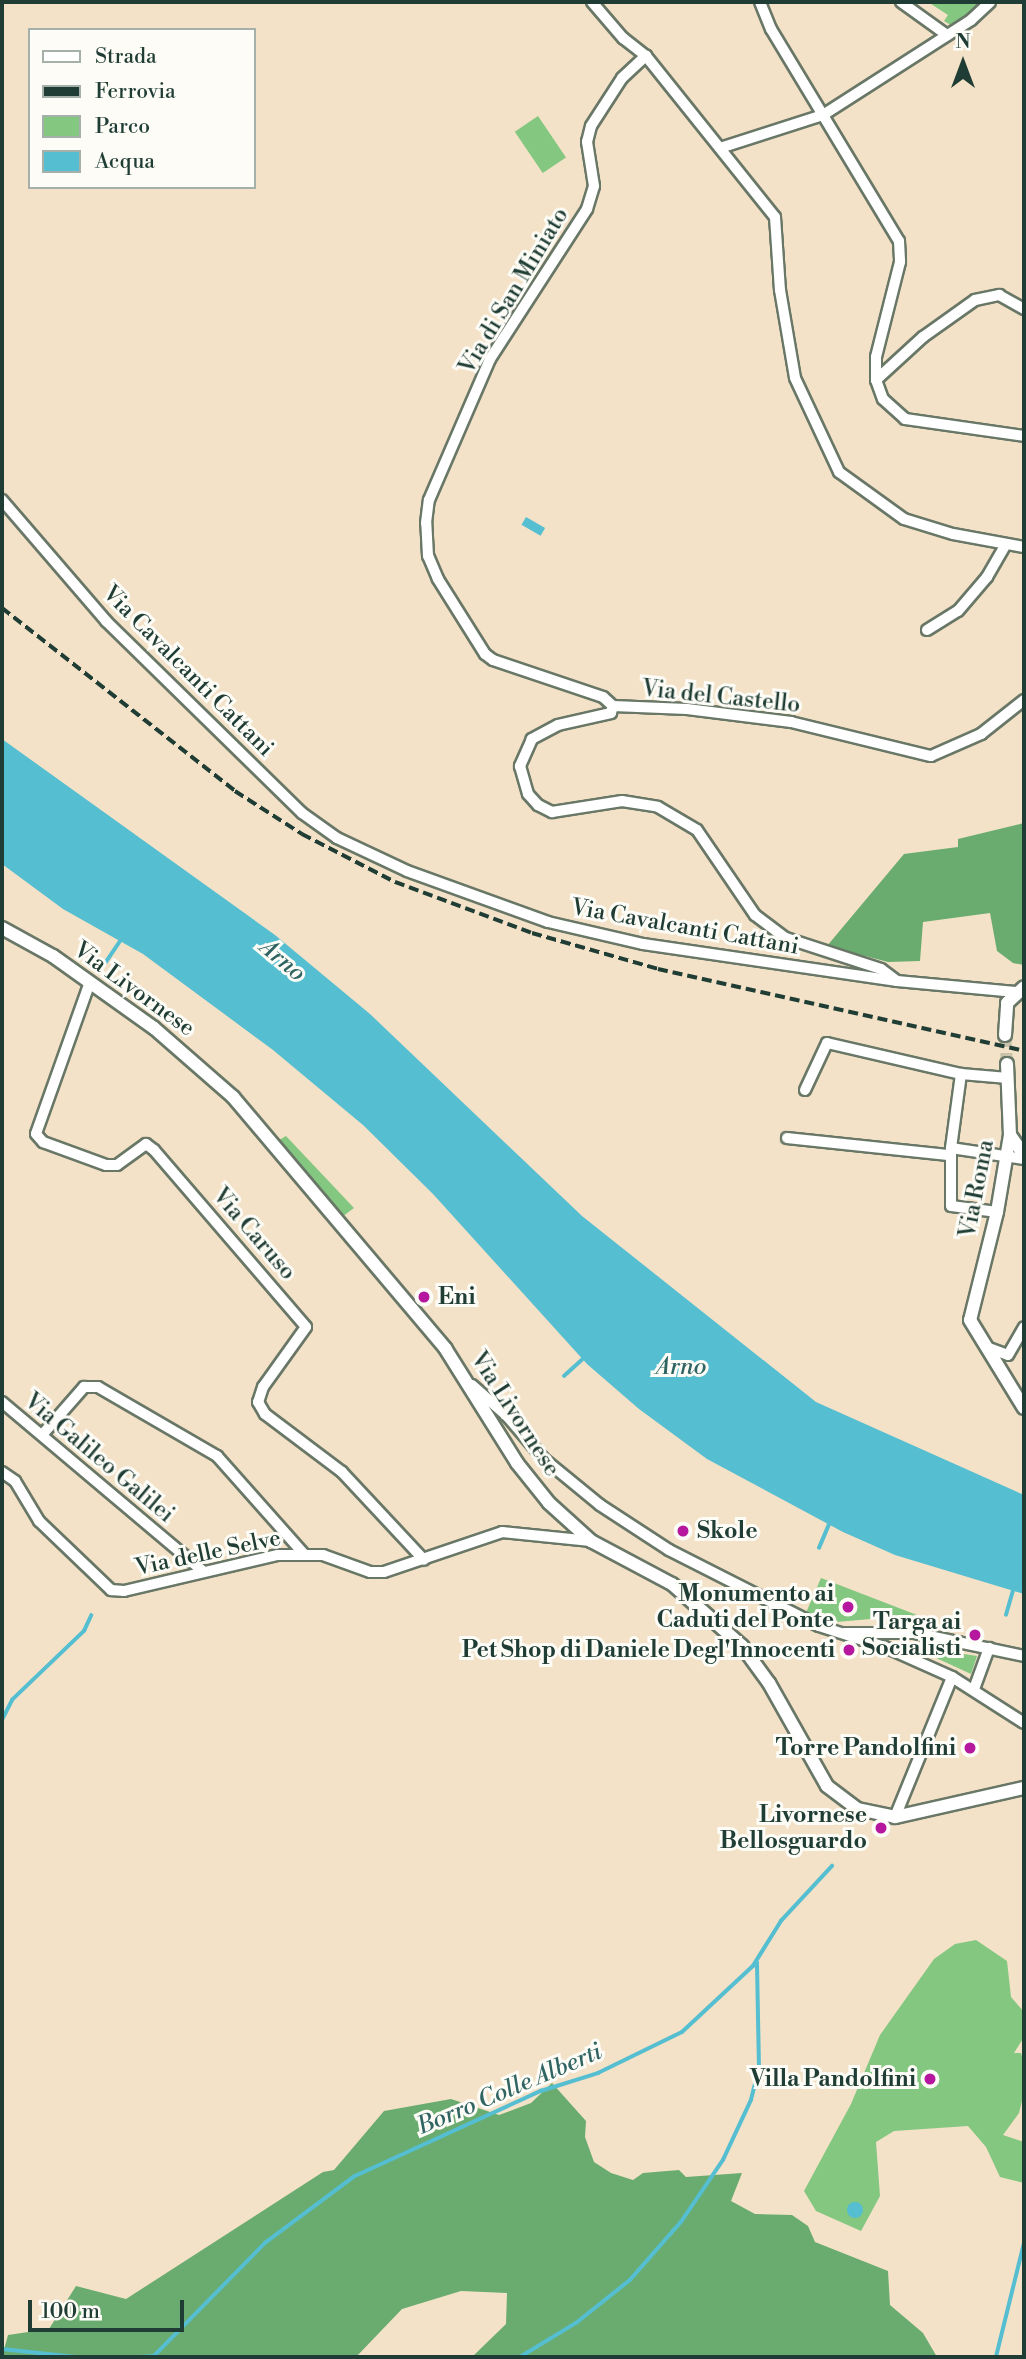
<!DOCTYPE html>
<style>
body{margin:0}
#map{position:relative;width:1026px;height:2359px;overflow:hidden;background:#f3e2c7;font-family:"Libre Bodoni",serif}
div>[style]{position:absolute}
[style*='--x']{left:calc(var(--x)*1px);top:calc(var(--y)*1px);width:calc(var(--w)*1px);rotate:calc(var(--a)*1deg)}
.green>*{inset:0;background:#83c781;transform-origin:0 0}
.forest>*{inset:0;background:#6aac6f}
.water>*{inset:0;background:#55bed1;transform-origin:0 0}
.round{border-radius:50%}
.stream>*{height:3.5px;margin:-1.75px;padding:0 1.75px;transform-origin:1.75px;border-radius:1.75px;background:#55bed1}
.major-tunnel>*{height:12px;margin-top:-6px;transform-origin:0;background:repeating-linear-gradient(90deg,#c9c1aa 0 12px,transparent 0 18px)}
.roads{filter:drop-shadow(2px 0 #697767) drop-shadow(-2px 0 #697767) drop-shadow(0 2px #697767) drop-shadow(0 -2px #697767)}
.minor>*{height:10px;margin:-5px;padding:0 5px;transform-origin:5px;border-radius:5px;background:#fff}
.major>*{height:12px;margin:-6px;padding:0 6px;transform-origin:6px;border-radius:6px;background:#fff}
.rail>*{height:3.5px;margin-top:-1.75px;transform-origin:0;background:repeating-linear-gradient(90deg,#1f3d34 0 10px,transparent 0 15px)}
.dots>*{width:19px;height:19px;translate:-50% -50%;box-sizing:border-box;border:4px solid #fdfcf7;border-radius:50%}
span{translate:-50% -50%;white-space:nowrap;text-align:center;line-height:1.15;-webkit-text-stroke:6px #fdfcf7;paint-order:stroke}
.street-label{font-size:23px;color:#1f3d34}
.poi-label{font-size:23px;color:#1f3d34;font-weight:700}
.left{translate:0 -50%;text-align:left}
.right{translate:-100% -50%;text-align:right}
.water-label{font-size:24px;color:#2f6463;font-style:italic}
.frame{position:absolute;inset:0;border:4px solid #1f3d34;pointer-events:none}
.legend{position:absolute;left:28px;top:28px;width:228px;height:161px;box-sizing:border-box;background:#fdfcf7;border:2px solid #a4b0a9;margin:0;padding:9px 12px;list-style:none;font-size:21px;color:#1f3d34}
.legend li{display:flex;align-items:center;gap:14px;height:35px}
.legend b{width:35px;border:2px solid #a4b0a9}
.north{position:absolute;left:928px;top:28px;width:70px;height:70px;-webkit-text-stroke:5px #fdfcf7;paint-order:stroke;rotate:0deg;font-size:19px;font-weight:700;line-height:28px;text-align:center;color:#1f3d34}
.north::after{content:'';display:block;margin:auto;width:24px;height:32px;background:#1f3d34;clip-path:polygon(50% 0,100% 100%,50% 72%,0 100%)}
.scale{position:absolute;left:28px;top:2300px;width:156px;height:32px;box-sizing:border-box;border:4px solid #1f3d34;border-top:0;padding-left:9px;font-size:21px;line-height:24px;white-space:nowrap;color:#1f3d34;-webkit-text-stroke:5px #fdfcf7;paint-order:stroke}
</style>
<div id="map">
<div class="green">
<i style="clip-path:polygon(928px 2px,985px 2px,954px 27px,944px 21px,948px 15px)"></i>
<i style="left:538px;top:116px;width:50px;height:28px;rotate:56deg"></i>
<i style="clip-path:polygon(286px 1136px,354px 1208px,342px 1217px,279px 1140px)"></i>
<i style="clip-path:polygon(821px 1578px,917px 1615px,836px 1622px,805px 1615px)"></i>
<i style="clip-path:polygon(931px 1649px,977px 1656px,971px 1674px,934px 1657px)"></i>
<i style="clip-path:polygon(976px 1940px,1007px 1961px,1011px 1997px,1024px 2012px,1024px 2037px,1014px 2053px,1021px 2053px,1024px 2063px,1024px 2093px,1019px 2113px,1003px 2135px,1024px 2142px,1024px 2183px,1000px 2177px,986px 2147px,968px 2126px,894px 2131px,876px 2142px,880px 2196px,861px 2231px,816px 2211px,804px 2191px,851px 2104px,880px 2035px,934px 1959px,955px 1944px)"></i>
</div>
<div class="forest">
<i style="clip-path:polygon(1024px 823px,1024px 965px,1013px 963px,997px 951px,990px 913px,923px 922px,920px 961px,888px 962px,827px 946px,904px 854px,958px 847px,958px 839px)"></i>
<i style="clip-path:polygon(552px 2083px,586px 2121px,585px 2137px,594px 2162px,611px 2173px,633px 2180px,643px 2173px,679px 2170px,686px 2177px,742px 2173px,731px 2201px,755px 2214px,792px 2215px,808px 2226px,815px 2242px,888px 2271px,890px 2305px,923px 2333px,937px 2357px,472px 2357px,506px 2324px,507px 2293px,461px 2291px,402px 2309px,356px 2357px,2px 2357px,8px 2335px,49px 2329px,76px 2286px,126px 2299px,323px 2172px,334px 2170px,384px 2111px,451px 2099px,499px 2115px,531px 2103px)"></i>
</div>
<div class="water">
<i style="left:526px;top:517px;width:22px;height:9px;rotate:30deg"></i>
<i style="clip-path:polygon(2px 739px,275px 935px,370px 1014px,582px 1216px,816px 1402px,1024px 1495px,1024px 1594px,895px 1555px,843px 1532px,707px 1459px,639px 1409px,587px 1364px,433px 1194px,363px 1125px,273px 1050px,143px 954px,63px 909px,2px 864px)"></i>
<i class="round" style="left:847px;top:2202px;width:16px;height:16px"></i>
</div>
<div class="stream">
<i style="--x:106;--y:962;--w:25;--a:-56"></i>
<i style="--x:564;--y:1376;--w:24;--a:-42"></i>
<i style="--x:819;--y:1548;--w:25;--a:-67"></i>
<i style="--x:1006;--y:1615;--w:25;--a:-74"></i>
<i style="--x:2;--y:1720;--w:22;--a:-63"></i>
<i style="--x:12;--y:1700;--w:100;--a:-43.8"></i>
<i style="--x:84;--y:1631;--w:17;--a:-65"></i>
<i style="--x:2;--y:2349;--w:74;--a:6.2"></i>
<i style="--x:141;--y:2357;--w:12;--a:-5"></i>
<i style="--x:153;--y:2357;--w:160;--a:-45.5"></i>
<i style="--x:265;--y:2243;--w:112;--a:-36.7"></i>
<i style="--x:355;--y:2176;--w:205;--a:-24.6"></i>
<i style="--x:541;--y:2091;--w:60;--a:-17.5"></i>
<i style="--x:598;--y:2073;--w:93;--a:-26"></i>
<i style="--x:682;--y:2032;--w:97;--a:-42.9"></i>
<i style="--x:753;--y:1966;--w:53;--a:-58.1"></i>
<i style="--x:781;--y:1921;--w:75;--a:-47.2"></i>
<i style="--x:520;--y:2357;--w:66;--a:-31.3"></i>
<i style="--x:576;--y:2323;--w:69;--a:-38.5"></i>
<i style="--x:630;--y:2280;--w:77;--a:-48.7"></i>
<i style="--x:681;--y:2222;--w:75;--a:-55.9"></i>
<i style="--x:723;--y:2160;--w:66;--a:-65"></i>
<i style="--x:751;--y:2100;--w:32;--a:-76"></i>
<i style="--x:759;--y:2069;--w:106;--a:-91.1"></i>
<i style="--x:996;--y:2357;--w:117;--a:-76.2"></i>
</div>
<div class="major-tunnel">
<i style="--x:1005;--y:1035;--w:29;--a:86"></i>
</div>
<div class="roads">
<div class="minor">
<i style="--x:592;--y:2;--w:48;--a:49.3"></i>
<i style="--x:623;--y:38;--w:29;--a:38"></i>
<i style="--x:646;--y:56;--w:206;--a:51.3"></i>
<i style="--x:775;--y:217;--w:73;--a:86.1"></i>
<i style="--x:780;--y:290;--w:89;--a:80.3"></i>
<i style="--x:795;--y:378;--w:104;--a:64.9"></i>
<i style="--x:839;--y:472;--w:80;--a:35.9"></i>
<i style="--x:904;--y:519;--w:51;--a:17"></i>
<i style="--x:953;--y:534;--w:72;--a:10.4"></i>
<i style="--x:760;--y:2;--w:29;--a:68"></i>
<i style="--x:771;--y:29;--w:248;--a:58.9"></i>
<i style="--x:899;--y:241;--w:21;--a:87"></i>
<i style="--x:900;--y:262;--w:98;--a:104.2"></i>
<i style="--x:876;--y:357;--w:23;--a:90"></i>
<i style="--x:876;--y:380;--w:20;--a:70"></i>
<i style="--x:883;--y:399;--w:30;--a:42"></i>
<i style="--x:905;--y:419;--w:120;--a:8.1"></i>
<i style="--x:901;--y:2;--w:57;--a:35.7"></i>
<i style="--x:720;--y:148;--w:108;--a:-17.8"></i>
<i style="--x:823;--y:115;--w:176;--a:-32.7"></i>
<i style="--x:971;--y:20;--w:26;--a:-43"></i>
<i style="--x:876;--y:380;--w:64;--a:-42.5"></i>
<i style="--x:923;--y:337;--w:64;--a:-35.4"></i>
<i style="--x:975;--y:300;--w:25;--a:-12"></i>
<i style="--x:999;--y:295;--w:29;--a:29"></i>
<i style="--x:2;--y:500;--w:160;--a:49.3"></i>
<i style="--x:106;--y:621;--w:274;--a:44.4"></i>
<i style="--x:302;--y:813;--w:43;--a:35.5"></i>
<i style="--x:337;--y:838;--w:77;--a:25.2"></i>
<i style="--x:407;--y:871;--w:150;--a:19.9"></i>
<i style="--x:548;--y:922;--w:98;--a:13"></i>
<i style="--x:643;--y:944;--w:257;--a:8.3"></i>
<i style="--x:897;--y:981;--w:119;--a:5.3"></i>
<i style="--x:927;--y:630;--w:36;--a:-32"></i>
<i style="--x:958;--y:611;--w:45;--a:-49.5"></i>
<i style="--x:987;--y:577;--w:36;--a:-60"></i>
<i style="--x:613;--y:706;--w:13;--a:-138"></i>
<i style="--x:603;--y:697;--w:116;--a:-161.4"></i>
<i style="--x:493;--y:660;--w:10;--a:-143"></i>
<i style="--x:485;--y:654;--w:89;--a:-122.1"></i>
<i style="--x:438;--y:579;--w:25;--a:-113"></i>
<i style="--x:428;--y:556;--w:33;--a:-93"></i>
<i style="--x:426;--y:523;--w:23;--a:-83"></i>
<i style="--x:429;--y:500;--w:154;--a:-66.6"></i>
<i style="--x:490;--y:359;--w:179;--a:-57.1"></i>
<i style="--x:587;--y:209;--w:24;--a:-73"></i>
<i style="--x:594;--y:186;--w:45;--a:-99"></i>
<i style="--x:587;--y:142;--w:16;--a:-76"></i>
<i style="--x:591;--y:126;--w:57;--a:-57.1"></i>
<i style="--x:622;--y:78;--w:33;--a:-43"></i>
<i style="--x:613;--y:706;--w:7;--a:106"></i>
<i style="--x:611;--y:713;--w:54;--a:167.2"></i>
<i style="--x:558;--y:725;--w:30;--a:152"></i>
<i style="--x:532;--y:739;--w:30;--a:114"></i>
<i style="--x:520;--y:766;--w:29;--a:74"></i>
<i style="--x:528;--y:794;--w:15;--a:48"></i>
<i style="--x:538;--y:805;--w:16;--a:27"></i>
<i style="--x:552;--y:812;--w:71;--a:-8.9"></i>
<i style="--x:622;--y:801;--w:36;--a:9"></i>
<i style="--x:658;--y:807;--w:45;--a:30.5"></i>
<i style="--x:697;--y:830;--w:103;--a:55.7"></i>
<i style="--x:755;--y:915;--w:39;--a:37"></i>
<i style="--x:786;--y:938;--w:100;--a:18.1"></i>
<i style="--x:881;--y:969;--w:20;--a:37"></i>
<i style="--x:613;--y:706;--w:74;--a:2.3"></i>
<i style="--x:687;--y:709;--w:105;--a:7.1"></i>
<i style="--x:791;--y:722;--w:144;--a:13.7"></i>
<i style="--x:931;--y:756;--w:55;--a:-23.7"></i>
<i style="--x:981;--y:734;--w:55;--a:-38.3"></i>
<i style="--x:90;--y:982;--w:161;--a:109.6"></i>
<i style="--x:36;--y:1134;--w:11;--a:49"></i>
<i style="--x:43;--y:1142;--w:67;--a:20.1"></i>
<i style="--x:106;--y:1165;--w:11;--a:0"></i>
<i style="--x:117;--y:1165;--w:36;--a:-36"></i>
<i style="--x:146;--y:1144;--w:10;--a:37"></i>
<i style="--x:154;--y:1150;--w:233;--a:49.3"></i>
<i style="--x:306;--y:1327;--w:74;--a:125.6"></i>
<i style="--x:263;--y:1387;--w:16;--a:108"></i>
<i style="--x:258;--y:1402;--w:14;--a:60"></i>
<i style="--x:265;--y:1414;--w:96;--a:37"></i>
<i style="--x:342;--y:1472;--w:120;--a:47"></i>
<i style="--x:805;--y:1090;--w:52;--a:-64.9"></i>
<i style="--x:827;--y:1043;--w:138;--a:13"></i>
<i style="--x:961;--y:1074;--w:47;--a:4.9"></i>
<i style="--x:787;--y:1138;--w:164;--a:6"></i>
<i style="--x:951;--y:1148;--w:75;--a:-82.3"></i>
<i style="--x:997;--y:1212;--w:46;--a:-172.6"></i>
<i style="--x:951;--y:1206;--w:58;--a:-90"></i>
<i style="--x:951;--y:1148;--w:74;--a:8.6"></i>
<i style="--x:986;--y:1347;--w:23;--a:20"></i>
<i style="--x:1008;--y:1355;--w:32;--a:-60"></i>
<i style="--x:472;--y:1385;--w:47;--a:41.5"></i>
<i style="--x:507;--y:1416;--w:57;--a:49.3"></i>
<i style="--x:544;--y:1459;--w:72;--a:39.4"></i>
<i style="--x:600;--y:1505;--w:82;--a:33.1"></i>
<i style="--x:669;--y:1550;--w:168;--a:26.9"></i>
<i style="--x:819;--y:1626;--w:69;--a:17.7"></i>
<i style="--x:885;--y:1647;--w:73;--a:24.1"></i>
<i style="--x:952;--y:1677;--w:85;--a:32.6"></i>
<i style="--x:2;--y:1402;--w:263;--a:40.1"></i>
<i style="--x:42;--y:1435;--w:64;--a:-48.8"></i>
<i style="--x:84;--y:1387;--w:14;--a:0"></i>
<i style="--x:98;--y:1387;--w:138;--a:30.1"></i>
<i style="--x:217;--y:1456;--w:131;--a:48.4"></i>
<i style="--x:2;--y:1472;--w:16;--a:35"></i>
<i style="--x:15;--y:1481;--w:47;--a:59"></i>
<i style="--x:39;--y:1521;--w:100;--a:43.8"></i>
<i style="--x:111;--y:1590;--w:13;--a:4"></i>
<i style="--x:124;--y:1591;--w:158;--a:-13.2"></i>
<i style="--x:278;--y:1555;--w:45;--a:0"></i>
<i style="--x:323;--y:1555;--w:50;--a:19.9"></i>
<i style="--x:370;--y:1572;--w:14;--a:0"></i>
<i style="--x:384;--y:1572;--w:125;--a:-18.7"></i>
<i style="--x:502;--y:1532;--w:89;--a:5.8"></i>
<i style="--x:845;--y:1633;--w:70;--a:0"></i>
<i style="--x:915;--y:1633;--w:111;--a:11.9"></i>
<i style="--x:974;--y:1689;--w:44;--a:-69.9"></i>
<i style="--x:895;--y:1817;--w:151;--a:-67.8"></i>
</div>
<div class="major">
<i style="--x:2;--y:928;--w:58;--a:28.8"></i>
<i style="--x:53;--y:956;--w:124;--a:35.5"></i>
<i style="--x:154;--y:1028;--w:105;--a:41.1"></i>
<i style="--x:233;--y:1097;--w:329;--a:49.8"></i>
<i style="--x:445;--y:1348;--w:136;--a:57.9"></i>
<i style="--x:517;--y:1463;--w:51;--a:51.3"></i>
<i style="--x:549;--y:1503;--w:57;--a:42.1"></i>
<i style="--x:591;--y:1541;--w:92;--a:28"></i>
<i style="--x:672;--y:1584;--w:94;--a:41.5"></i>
<i style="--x:742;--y:1646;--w:46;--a:53.9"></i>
<i style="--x:769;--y:1683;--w:118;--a:60.6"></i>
<i style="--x:827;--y:1786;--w:39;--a:37"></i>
<i style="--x:858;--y:1809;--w:38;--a:12"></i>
<i style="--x:895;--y:1817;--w:132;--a:-12.7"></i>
<i style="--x:1005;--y:1035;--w:32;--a:-86"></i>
<i style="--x:1007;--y:1003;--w:23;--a:-43"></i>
<i style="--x:1007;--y:1064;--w:71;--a:87.6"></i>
<i style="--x:1010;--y:1135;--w:78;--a:99.6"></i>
<i style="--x:997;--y:1212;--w:111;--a:104"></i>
<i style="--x:970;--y:1320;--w:103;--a:58.5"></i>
<i style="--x:1010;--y:1135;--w:24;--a:55"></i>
</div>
</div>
<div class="rail">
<i style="--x:2;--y:608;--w:296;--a:38.1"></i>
<i style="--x:235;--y:791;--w:80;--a:32.7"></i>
<i style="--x:302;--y:834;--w:105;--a:27.3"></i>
<i style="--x:395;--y:882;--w:146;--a:20.4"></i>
<i style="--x:532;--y:933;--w:131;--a:15.9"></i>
<i style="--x:658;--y:969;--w:375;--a:12.6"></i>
</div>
<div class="dots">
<i style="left:424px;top:1297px;background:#b5179e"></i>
<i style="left:683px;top:1531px;background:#b5179e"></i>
<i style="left:848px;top:1607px;background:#b5179e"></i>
<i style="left:975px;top:1635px;background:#b5179e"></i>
<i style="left:849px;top:1650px;background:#b5179e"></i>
<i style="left:970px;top:1748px;background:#b5179e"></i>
<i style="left:881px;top:1828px;background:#b5179e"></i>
<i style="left:930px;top:2079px;background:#b5179e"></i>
</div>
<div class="street-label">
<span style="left:514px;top:291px;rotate:-59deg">Via di San Miniato</span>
<span style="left:188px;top:671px;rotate:45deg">Via Cavalcanti Cattani</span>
<span style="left:721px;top:697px;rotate:6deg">Via del Castello</span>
<span style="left:685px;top:927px;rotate:10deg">Via Cavalcanti Cattani</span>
<span style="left:134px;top:989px;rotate:36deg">Via Livornese</span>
<span style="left:977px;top:1189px;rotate:-79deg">Via Roma</span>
<span style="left:254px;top:1234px;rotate:49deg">Via Caruso</span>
<span style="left:515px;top:1414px;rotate:57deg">Via Livornese</span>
<span style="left:99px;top:1458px;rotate:40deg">Via Galileo Galilei</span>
<span style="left:208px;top:1553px;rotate:-12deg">Via delle Selve</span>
</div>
<div class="poi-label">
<span class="left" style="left:438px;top:1297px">Eni</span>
<span class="left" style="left:697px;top:1531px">Skole</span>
<span class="right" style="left:834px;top:1607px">Monumento ai<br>Caduti del Ponte</span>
<span class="right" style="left:961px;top:1635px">Targa ai<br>Socialisti</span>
<span class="right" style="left:835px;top:1650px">Pet Shop di Daniele Degl'Innocenti</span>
<span class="right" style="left:956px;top:1748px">Torre Pandolfini</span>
<span class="right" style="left:867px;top:1828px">Livornese<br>Bellosguardo</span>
<span class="right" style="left:916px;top:2079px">Villa Pandolfini</span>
</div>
<div class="water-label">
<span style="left:282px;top:961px;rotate:40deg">Arno</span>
<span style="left:681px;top:1368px">Arno</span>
<span style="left:510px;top:2090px;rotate:-23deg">Borro Colle Alberti</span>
</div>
<div class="frame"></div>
<ul class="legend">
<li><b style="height:9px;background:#fff"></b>Strada</li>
<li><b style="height:9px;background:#1f3d34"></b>Ferrovia</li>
<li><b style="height:19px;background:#83c781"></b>Parco</li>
<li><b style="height:19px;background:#55bed1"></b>Acqua</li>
</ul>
<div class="north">N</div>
<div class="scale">100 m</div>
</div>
